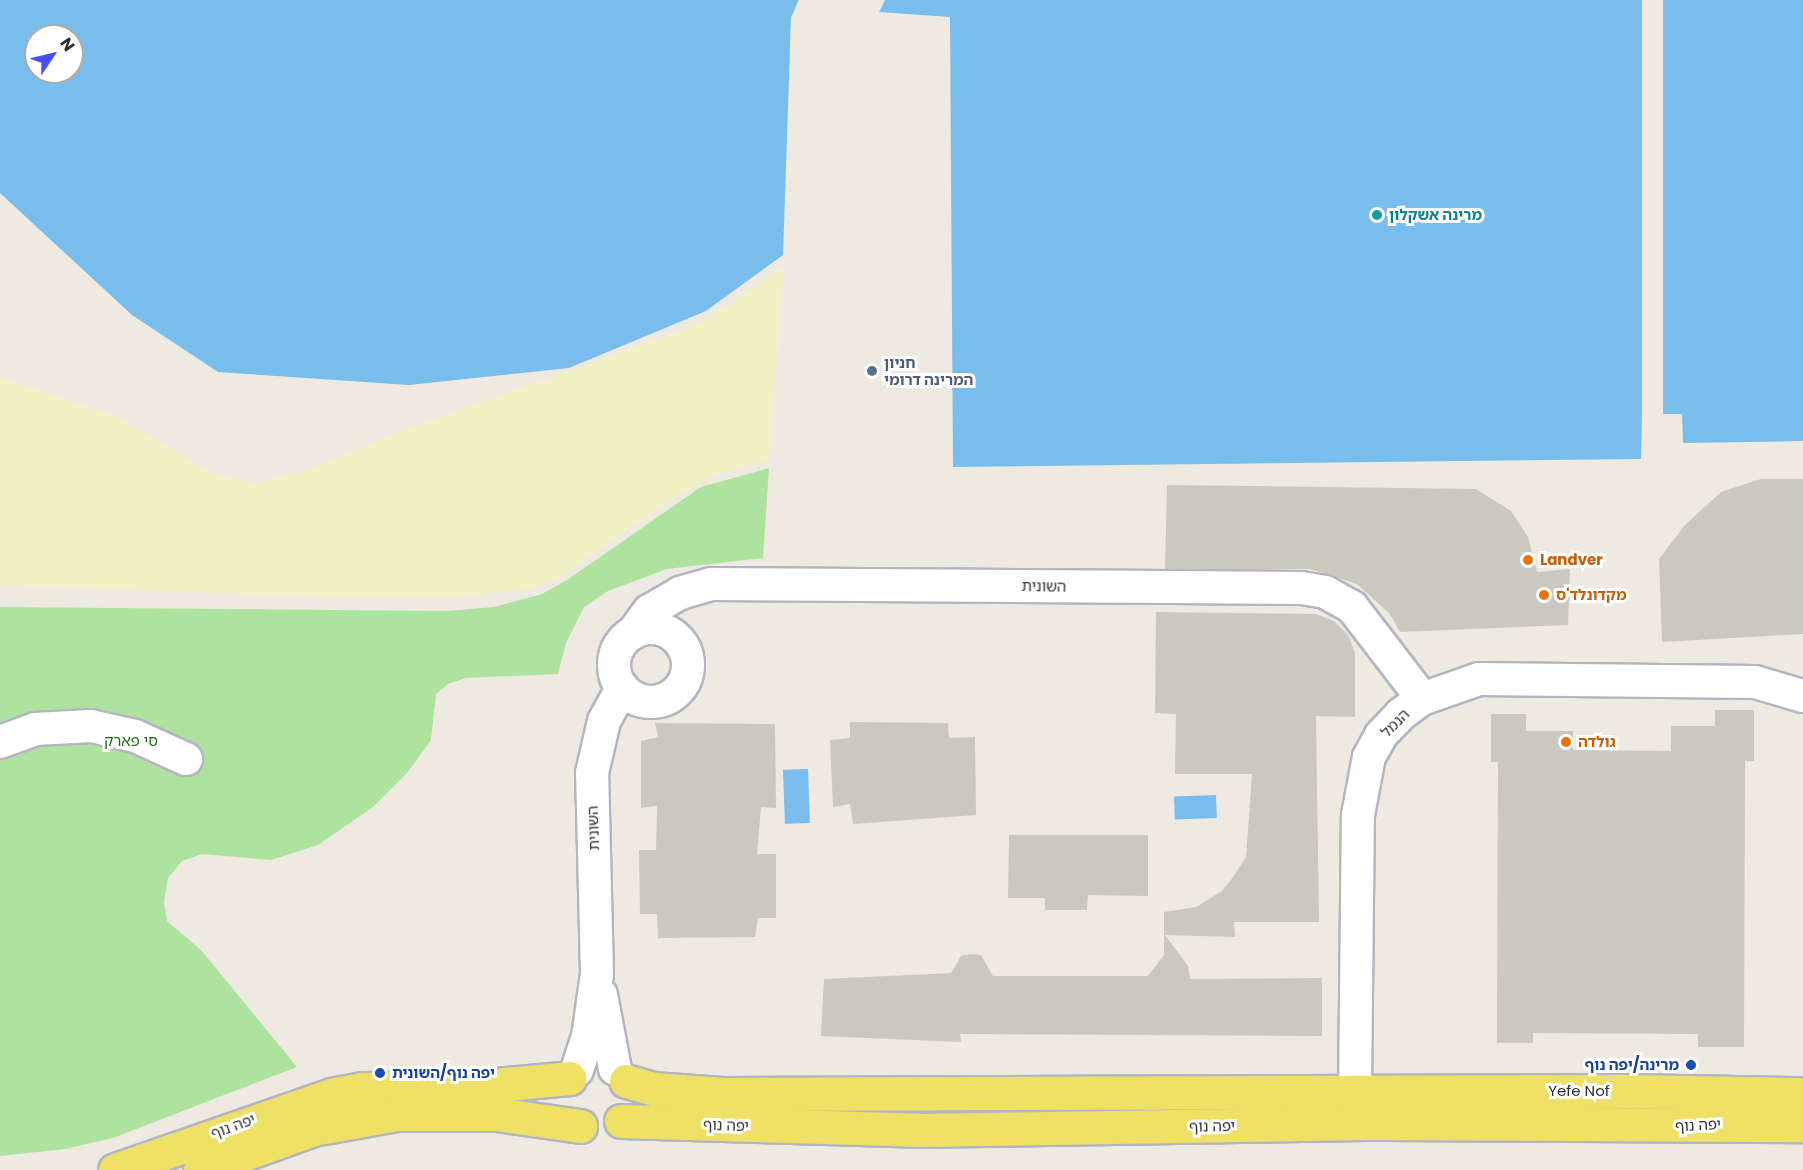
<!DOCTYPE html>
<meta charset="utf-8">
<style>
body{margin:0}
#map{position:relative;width:1803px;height:1170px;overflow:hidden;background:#eeeae1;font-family:Poppins,"Noto Sans Hebrew",sans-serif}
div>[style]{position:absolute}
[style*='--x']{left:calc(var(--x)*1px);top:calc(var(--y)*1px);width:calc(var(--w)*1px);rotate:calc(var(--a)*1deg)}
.green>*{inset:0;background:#ade39f}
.sand>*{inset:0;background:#f1f1c6}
.water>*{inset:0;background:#78bdec;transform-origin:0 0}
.pier>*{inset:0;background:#eeeae1;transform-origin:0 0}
.building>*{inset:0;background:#cac8bf}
.roads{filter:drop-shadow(2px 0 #b4b5c0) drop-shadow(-2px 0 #b4b5c0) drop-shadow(0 2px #b4b5c0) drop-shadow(0 -2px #b4b5c0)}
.minor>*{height:32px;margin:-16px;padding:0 16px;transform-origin:16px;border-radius:16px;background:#fff}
.minor>.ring{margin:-16px;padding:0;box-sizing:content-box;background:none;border:32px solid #fff;border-radius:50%}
.major>*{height:33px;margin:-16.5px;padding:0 16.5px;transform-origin:16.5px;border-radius:16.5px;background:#eee166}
.dots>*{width:16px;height:16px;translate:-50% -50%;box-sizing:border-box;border:3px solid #fff;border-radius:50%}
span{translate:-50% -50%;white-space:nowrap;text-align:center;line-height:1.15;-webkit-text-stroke:6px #fff;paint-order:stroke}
.culture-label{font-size:15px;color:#0d838f;font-weight:700}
.left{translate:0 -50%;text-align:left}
.service-label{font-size:15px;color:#4e5e75;font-weight:700}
.food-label{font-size:15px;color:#c56008;font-weight:700}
.street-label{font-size:15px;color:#2e2e2e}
.park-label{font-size:15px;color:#226b1d}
.transit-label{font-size:15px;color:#164399;font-weight:700}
.right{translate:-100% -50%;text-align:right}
.north{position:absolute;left:24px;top:24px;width:60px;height:60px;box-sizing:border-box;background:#fff;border:2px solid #ababab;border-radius:50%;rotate:55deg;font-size:16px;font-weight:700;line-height:24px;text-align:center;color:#2e2e2e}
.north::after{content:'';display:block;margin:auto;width:21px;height:27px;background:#474ef5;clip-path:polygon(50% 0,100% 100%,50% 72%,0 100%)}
</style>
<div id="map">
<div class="green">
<i style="clip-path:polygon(769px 468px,763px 558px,667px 569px,608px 591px,584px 607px,566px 643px,558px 674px,466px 678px,448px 684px,436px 694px,431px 740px,408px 772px,373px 807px,318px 845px,271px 860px,202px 854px,182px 861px,168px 878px,164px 902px,167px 921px,201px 950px,297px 1067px,113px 1138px,65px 1149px,0 1156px,0 607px,447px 611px,494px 607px,542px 594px,567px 580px,701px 487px)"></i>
</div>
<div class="sand">
<i style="clip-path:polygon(784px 266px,769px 460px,714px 475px,657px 509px,560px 577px,533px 589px,451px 597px,350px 598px,0 585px,0 377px,118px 417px,207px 471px,255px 483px,312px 469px,388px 436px,701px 323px)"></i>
</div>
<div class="water">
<i style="clip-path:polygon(evenodd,0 0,799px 0,791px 18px,783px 255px,706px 311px,569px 368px,409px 385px,218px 372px,132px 315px,0 193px,0 0,36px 36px,72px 36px,72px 72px,36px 72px,36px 36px)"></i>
<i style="clip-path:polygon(885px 0,1803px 0,1803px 441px,1683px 443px,1682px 414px,1642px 414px,1641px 459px,953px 467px,950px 17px,879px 12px)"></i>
<i style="left:808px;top:769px;width:54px;height:25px;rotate:88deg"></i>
<i style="left:1216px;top:795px;width:23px;height:42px;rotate:88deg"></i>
</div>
<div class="pier">
<i style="clip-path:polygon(799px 0,802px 0,794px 19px,786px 255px,791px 18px)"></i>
<i style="left:1642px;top:0;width:21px;height:414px"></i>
</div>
<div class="building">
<i style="clip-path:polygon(1761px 479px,1803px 479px,1803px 634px,1662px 642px,1659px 559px,1685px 525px,1721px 492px)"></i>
<i style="clip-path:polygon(1167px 485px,1476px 489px,1511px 511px,1528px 537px,1537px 572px,1570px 569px,1568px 625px,1400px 632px,1389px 613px,1357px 584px,1310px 569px,1165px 569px)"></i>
<i style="clip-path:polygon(1156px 612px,1316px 614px,1334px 621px,1348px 635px,1355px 653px,1355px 717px,1316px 716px,1319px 922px,1234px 922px,1235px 937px,1165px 935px,1188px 966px,1190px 979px,1322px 978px,1322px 1036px,960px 1034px,961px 1042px,821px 1036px,824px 979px,951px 973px,961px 956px,970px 954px,981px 955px,993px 976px,1148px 976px,1164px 955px,1164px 912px,1196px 907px,1222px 891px,1231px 880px,1246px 857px,1252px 774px,1175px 774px,1176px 714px,1155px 713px)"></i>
<i style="clip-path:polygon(1715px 710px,1754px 710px,1754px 761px,1745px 761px,1744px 1047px,1698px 1047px,1698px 1034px,1533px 1033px,1533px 1043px,1497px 1043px,1498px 762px,1491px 762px,1491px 714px,1526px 714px,1526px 731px,1573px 731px,1573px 750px,1671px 751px,1671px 726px,1715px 726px)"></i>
<i style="clip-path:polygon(850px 722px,948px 723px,949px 738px,975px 737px,976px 815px,853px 824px,850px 804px,833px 807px,830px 740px,850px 738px)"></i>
<i style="clip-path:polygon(655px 723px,775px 724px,776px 808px,761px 807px,757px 854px,776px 854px,776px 918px,758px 918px,755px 937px,658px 938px,657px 914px,640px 914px,639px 850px,656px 850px,657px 806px,641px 808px,641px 741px,658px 737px)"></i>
<i style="clip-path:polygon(1009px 835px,1148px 835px,1148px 896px,1088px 895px,1087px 910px,1045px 910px,1045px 898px,1008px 898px)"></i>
</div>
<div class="roads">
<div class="minor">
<i class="ring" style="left:614px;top:628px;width:42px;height:42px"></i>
<i style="--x:633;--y:633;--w:27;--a:-54"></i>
<i style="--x:649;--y:611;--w:36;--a:-30"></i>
<i style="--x:680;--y:593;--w:32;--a:-16"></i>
<i style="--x:711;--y:584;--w:590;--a:0.39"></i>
<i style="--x:1301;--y:588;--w:24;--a:9"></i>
<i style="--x:1325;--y:592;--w:31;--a:29"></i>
<i style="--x:1352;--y:607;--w:115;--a:52.4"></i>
<i style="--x:0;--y:742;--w:37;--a:-20"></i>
<i style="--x:35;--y:729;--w:56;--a:-3.1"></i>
<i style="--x:91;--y:726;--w:45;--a:12.8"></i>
<i style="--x:135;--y:736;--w:56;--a:24.3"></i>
<i style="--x:601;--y:995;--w:75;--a:79.3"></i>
<i style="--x:577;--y:1070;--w:35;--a:-72"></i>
<i style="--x:588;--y:1037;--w:64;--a:-81.9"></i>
<i style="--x:597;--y:974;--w:201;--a:-91.4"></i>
<i style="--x:592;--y:773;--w:53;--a:-77"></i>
<i style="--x:604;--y:721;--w:38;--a:-61"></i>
<i style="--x:1370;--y:1114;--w:27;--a:-124"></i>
<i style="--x:1355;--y:1092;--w:277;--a:-89.4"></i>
<i style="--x:1358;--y:815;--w:59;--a:-79.3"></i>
<i style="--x:1369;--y:757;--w:25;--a:-61"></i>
<i style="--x:1381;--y:735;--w:29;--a:-46"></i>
<i style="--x:1401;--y:714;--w:26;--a:-36"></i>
<i style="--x:1422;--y:699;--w:60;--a:-19.3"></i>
<i style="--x:1479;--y:679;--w:276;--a:0.6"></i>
<i style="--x:1755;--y:682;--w:50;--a:16.3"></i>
</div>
<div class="major">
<i style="--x:626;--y:1081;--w:29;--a:16"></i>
<i style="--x:654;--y:1089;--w:68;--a:4.2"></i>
<i style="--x:722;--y:1094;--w:902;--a:-0.19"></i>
<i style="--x:1624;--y:1091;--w:179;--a:1"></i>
<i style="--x:621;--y:1121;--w:296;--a:1.7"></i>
<i style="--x:917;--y:1130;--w:466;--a:-0.9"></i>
<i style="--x:1383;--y:1123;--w:420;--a:0.3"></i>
<i style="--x:115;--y:1170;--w:229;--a:-19.1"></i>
<i style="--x:331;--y:1095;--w:32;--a:-11"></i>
<i style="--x:362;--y:1089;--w:101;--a:-0.6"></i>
<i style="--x:463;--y:1088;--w:107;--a:-5.3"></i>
<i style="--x:200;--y:1170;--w:120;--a:-19.9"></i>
<i style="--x:313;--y:1129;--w:85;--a:-10.1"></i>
<i style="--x:397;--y:1114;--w:99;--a:0"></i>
<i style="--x:496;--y:1114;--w:85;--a:8.1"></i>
</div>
</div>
<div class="dots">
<i style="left:1377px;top:215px;background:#0f9aa8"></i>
<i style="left:872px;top:371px;background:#5c6f8a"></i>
<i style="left:1528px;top:560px;background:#e8710a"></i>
<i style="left:1544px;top:595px;background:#e8710a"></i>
<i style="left:1566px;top:742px;background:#e8710a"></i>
<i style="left:1691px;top:1065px;background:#1a4fb4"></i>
<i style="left:380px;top:1073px;background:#1a4fb4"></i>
</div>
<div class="culture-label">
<span class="left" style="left:1389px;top:215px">מרינה אשקלון</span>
</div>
<div class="service-label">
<span class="left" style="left:884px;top:371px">חניון<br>המרינה דרומי</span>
</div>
<div class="food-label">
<span class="left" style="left:1540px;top:560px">Landver</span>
<span class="left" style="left:1556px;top:595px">מקדונלד'ס</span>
<span class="left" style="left:1578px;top:742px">גולדה</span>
</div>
<div class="street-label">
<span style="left:1044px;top:586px;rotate:1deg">השונית</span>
<span style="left:1395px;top:723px;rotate:-45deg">הנמל</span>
<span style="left:593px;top:828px;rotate:-92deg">השונית</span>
<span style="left:1579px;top:1091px">Yefe Nof</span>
<span style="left:726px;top:1125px;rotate:2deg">יפה נוף</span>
<span style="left:1698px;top:1125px;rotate:-3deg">יפה נוף</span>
<span style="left:233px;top:1126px;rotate:-20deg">יפה נוף</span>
<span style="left:1212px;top:1126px;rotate:-1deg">יפה נוף</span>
</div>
<div class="park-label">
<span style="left:131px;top:741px">סי פארק</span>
</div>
<div class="transit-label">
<span class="right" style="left:1679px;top:1065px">מרינה/יפה נוף</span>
<span class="left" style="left:392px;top:1073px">יפה נוף/השונית</span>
</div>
<div class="north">N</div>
</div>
